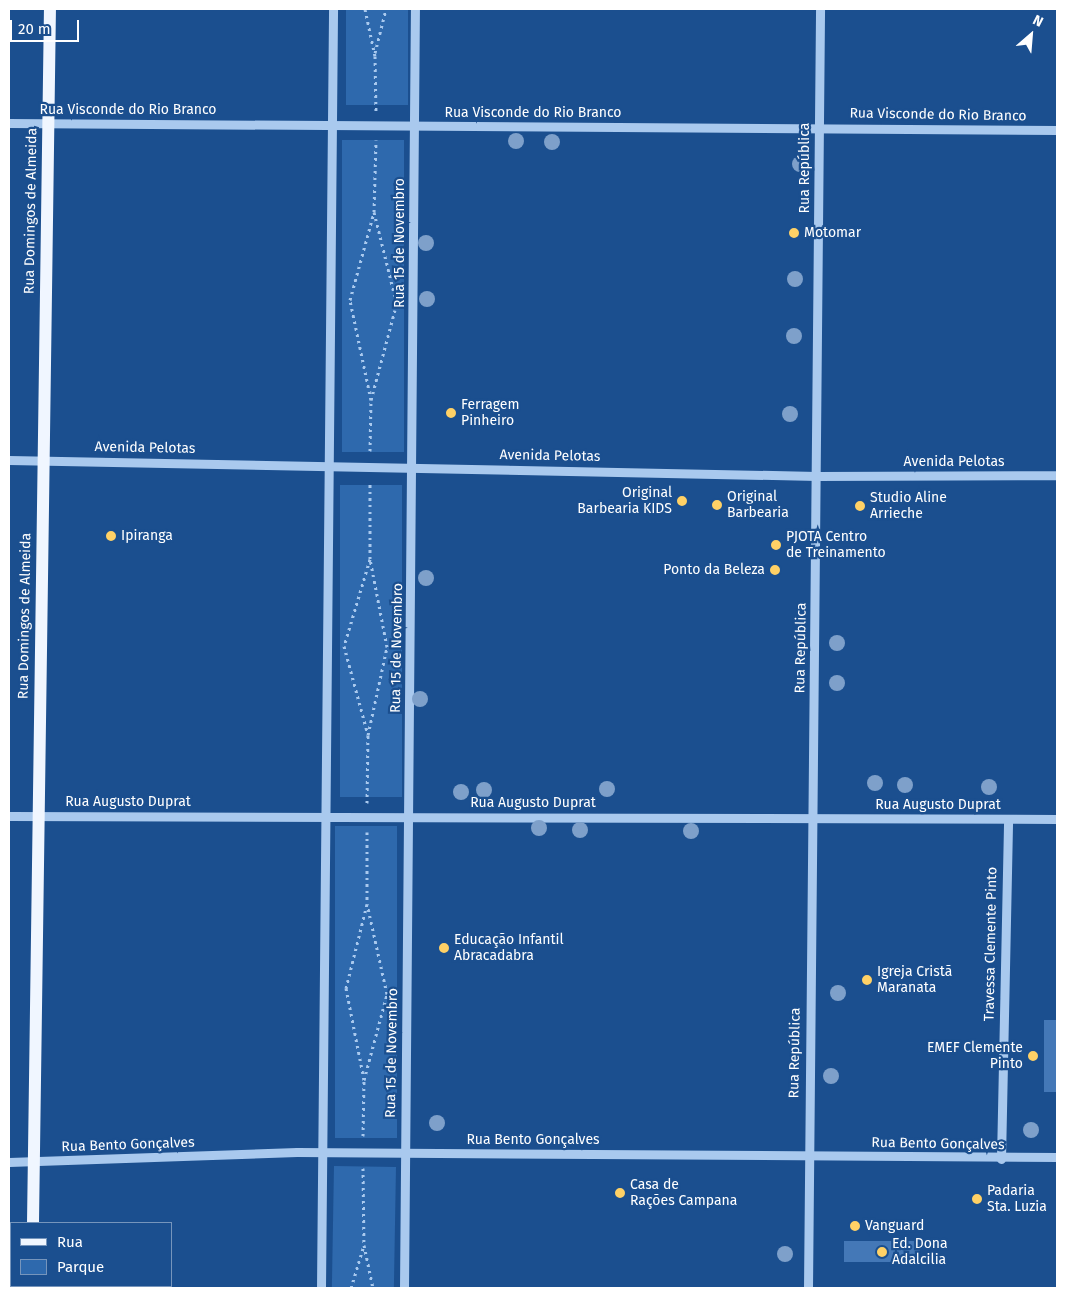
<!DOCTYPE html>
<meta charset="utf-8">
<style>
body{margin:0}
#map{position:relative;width:1066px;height:1297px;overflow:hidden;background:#1b4f8f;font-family:"Fira Sans",sans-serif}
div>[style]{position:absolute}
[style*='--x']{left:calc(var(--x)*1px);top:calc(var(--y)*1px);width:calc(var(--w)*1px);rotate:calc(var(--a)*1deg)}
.green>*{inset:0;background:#2e69ad;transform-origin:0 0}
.building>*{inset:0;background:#4478b7;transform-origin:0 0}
.path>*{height:3px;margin-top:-1.5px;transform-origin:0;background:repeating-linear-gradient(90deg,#a9c9ee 0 2.5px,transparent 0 6.5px)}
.minor>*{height:9px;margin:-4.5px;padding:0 4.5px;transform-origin:4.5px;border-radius:4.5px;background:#a9c9ee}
.major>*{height:12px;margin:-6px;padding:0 6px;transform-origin:6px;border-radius:6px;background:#f0f6ff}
.trees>*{width:16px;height:16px;margin:-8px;border-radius:50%;background:#7ea0ca}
.dots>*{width:14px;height:14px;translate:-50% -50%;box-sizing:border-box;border:2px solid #1b4f8f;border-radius:50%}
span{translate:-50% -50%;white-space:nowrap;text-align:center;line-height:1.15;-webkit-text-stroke:4.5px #1b4f8f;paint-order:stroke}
.street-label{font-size:14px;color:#fff}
.poi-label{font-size:14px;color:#fff}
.left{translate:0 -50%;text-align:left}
.right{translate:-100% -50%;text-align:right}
.frame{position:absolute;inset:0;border:10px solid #fff;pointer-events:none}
.legend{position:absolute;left:10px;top:1222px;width:162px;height:65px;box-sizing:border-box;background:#1b4f8f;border:1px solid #7695bc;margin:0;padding:6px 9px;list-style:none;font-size:15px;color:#fff}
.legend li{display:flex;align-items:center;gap:10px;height:25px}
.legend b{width:25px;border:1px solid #7695bc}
.north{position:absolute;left:1006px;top:10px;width:50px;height:50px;-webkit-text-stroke:4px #1b4f8f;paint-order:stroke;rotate:27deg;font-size:14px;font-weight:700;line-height:20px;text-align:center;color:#fff}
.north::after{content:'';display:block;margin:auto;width:18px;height:22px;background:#fff;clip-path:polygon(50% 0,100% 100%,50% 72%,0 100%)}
.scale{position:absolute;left:10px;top:20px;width:69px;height:22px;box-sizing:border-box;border:2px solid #fff;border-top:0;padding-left:6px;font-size:15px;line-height:18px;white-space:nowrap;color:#fff;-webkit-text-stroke:4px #1b4f8f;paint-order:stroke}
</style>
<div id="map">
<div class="green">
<i style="left:346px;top:9px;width:62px;height:96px"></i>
<i style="left:342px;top:140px;width:62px;height:312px"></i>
<i style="left:340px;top:485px;width:62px;height:312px"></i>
<i style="left:335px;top:826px;width:62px;height:312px"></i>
<i style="left:334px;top:1166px;width:62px;height:122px;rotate:1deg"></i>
</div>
<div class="building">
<i style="left:1044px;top:1020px;width:13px;height:72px"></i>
<i style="left:920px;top:1241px;width:21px;height:76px;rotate:90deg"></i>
</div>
<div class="path">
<i style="--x:365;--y:9;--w:48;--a:78"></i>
<i style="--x:375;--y:56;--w:56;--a:89"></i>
<i style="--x:375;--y:53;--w:45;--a:-76"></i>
<i style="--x:374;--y:212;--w:72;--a:-88.4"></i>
<i style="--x:371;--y:400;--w:102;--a:-101.9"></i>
<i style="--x:350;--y:300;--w:91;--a:-74.7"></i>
<i style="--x:374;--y:212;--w:88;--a:76.1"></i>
<i style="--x:370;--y:451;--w:51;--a:-88.9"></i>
<i style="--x:371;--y:400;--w:93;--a:-75.1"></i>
<i style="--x:370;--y:559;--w:77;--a:-90"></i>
<i style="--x:367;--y:803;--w:68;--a:-89.2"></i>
<i style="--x:368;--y:735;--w:90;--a:-77.8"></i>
<i style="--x:387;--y:647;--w:90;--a:-100.9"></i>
<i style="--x:370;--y:559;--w:91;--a:106.6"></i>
<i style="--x:344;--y:646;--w:92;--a:74.9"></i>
<i style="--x:367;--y:832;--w:72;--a:90"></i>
<i style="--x:363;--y:1136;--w:56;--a:-89"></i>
<i style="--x:364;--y:1080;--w:89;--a:-75"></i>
<i style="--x:387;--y:994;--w:92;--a:-102.5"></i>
<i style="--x:367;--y:904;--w:87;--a:104"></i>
<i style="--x:346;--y:988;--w:94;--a:78.9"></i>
<i style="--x:363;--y:1168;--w:77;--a:89.3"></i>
<i style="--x:351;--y:1288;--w:45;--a:-73.2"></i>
<i style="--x:364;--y:1245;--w:44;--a:78.2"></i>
</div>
<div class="minor">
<i style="--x:9;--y:123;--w:1048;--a:0.38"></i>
<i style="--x:9;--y:460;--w:808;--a:1.13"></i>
<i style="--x:817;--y:476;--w:240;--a:-0.2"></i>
<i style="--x:9;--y:816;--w:1048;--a:0.16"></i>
<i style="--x:1001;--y:1159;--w:340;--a:-88.8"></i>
<i style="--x:9;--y:1162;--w:288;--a:-2"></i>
<i style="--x:297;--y:1152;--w:760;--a:0.38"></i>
<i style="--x:321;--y:1288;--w:1279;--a:-89.46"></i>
<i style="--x:404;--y:1288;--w:1279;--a:-89.51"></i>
<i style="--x:808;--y:1288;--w:1279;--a:-89.46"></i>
</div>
<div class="major">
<i style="--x:33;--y:1223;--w:1214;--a:-89.2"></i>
<i style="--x:33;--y:1288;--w:2;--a:-90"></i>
</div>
<div class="trees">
<i style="left:516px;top:141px"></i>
<i style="left:552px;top:142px"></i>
<i style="left:800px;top:164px"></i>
<i style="left:426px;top:243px"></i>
<i style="left:795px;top:279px"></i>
<i style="left:427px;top:299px"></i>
<i style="left:794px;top:336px"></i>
<i style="left:790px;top:414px"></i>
<i style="left:426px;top:578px"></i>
<i style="left:837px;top:643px"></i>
<i style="left:837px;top:683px"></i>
<i style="left:420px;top:699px"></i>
<i style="left:875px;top:783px"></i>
<i style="left:905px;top:785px"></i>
<i style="left:989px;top:787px"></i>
<i style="left:607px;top:789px"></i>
<i style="left:484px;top:790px"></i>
<i style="left:461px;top:792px"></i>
<i style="left:539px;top:828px"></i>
<i style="left:580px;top:830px"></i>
<i style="left:691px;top:831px"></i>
<i style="left:838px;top:993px"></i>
<i style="left:831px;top:1076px"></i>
<i style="left:437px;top:1123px"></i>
<i style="left:1031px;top:1130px"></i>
<i style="left:785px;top:1254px"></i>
</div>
<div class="dots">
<i style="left:794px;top:233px;background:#ffd166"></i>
<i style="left:451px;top:413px;background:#ffd166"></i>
<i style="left:682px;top:501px;background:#ffd166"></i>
<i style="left:717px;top:505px;background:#ffd166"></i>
<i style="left:860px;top:506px;background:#ffd166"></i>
<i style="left:111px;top:536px;background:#ffd166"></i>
<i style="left:776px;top:545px;background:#ffd166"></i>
<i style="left:775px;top:570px;background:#ffd166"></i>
<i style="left:444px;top:948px;background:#ffd166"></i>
<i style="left:867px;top:980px;background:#ffd166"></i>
<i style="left:1033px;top:1056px;background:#ffd166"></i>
<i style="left:620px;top:1193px;background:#ffd166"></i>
<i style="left:977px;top:1199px;background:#ffd166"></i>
<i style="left:855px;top:1226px;background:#ffd166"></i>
<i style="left:882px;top:1252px;background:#ffd166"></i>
</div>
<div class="street-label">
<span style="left:128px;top:110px">Rua Visconde do Rio Branco</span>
<span style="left:533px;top:113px">Rua Visconde do Rio Branco</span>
<span style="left:938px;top:115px;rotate:1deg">Rua Visconde do Rio Branco</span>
<span style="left:805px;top:168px;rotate:-90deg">Rua República</span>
<span style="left:31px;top:211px;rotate:-89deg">Rua Domingos de Almeida</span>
<span style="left:400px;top:243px;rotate:-90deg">Rua 15 de Novembro</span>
<span style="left:145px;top:448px;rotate:1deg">Avenida Pelotas</span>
<span style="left:550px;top:456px;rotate:1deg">Avenida Pelotas</span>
<span style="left:954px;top:462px">Avenida Pelotas</span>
<span style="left:25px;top:616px;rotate:-89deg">Rua Domingos de Almeida</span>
<span style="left:397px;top:648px;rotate:-89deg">Rua 15 de Novembro</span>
<span style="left:801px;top:648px;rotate:-89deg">Rua República</span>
<span style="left:128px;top:802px">Rua Augusto Duprat</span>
<span style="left:533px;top:803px">Rua Augusto Duprat</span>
<span style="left:938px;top:805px">Rua Augusto Duprat</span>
<span style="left:991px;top:944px;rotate:-89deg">Travessa Clemente Pinto</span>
<span style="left:392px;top:1053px;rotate:-89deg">Rua 15 de Novembro</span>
<span style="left:795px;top:1053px;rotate:-89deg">Rua República</span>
<span style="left:533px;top:1140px">Rua Bento Gonçalves</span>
<span style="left:938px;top:1144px;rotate:1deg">Rua Bento Gonçalves</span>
<span style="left:128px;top:1145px;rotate:-2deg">Rua Bento Gonçalves</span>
</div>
<div class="poi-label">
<span class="left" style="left:804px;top:233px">Motomar</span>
<span class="left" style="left:461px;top:413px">Ferragem<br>Pinheiro</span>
<span class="right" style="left:672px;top:501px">Original<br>Barbearia KIDS</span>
<span class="left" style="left:727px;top:505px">Original<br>Barbearia</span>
<span class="left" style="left:870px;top:506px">Studio Aline<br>Arrieche</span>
<span class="left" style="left:121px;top:536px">Ipiranga</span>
<span class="left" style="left:786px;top:545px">PJOTA Centro<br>de Treinamento</span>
<span class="right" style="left:765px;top:570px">Ponto da Beleza</span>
<span class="left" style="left:454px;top:948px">Educação Infantil<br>Abracadabra</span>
<span class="left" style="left:877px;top:980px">Igreja Cristã<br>Maranata</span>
<span class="right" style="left:1023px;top:1056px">EMEF Clemente<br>Pinto</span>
<span class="left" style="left:630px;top:1193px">Casa de<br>Rações Campana</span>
<span class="left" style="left:987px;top:1199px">Padaria<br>Sta. Luzia</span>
<span class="left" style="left:865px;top:1226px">Vanguard</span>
<span class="left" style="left:892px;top:1252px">Ed. Dona<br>Adalcilia</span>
</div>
<div class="frame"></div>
<ul class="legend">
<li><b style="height:6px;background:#f0f6ff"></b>Rua</li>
<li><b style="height:14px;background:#2e69ad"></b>Parque</li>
</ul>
<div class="north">N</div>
<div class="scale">20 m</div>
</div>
